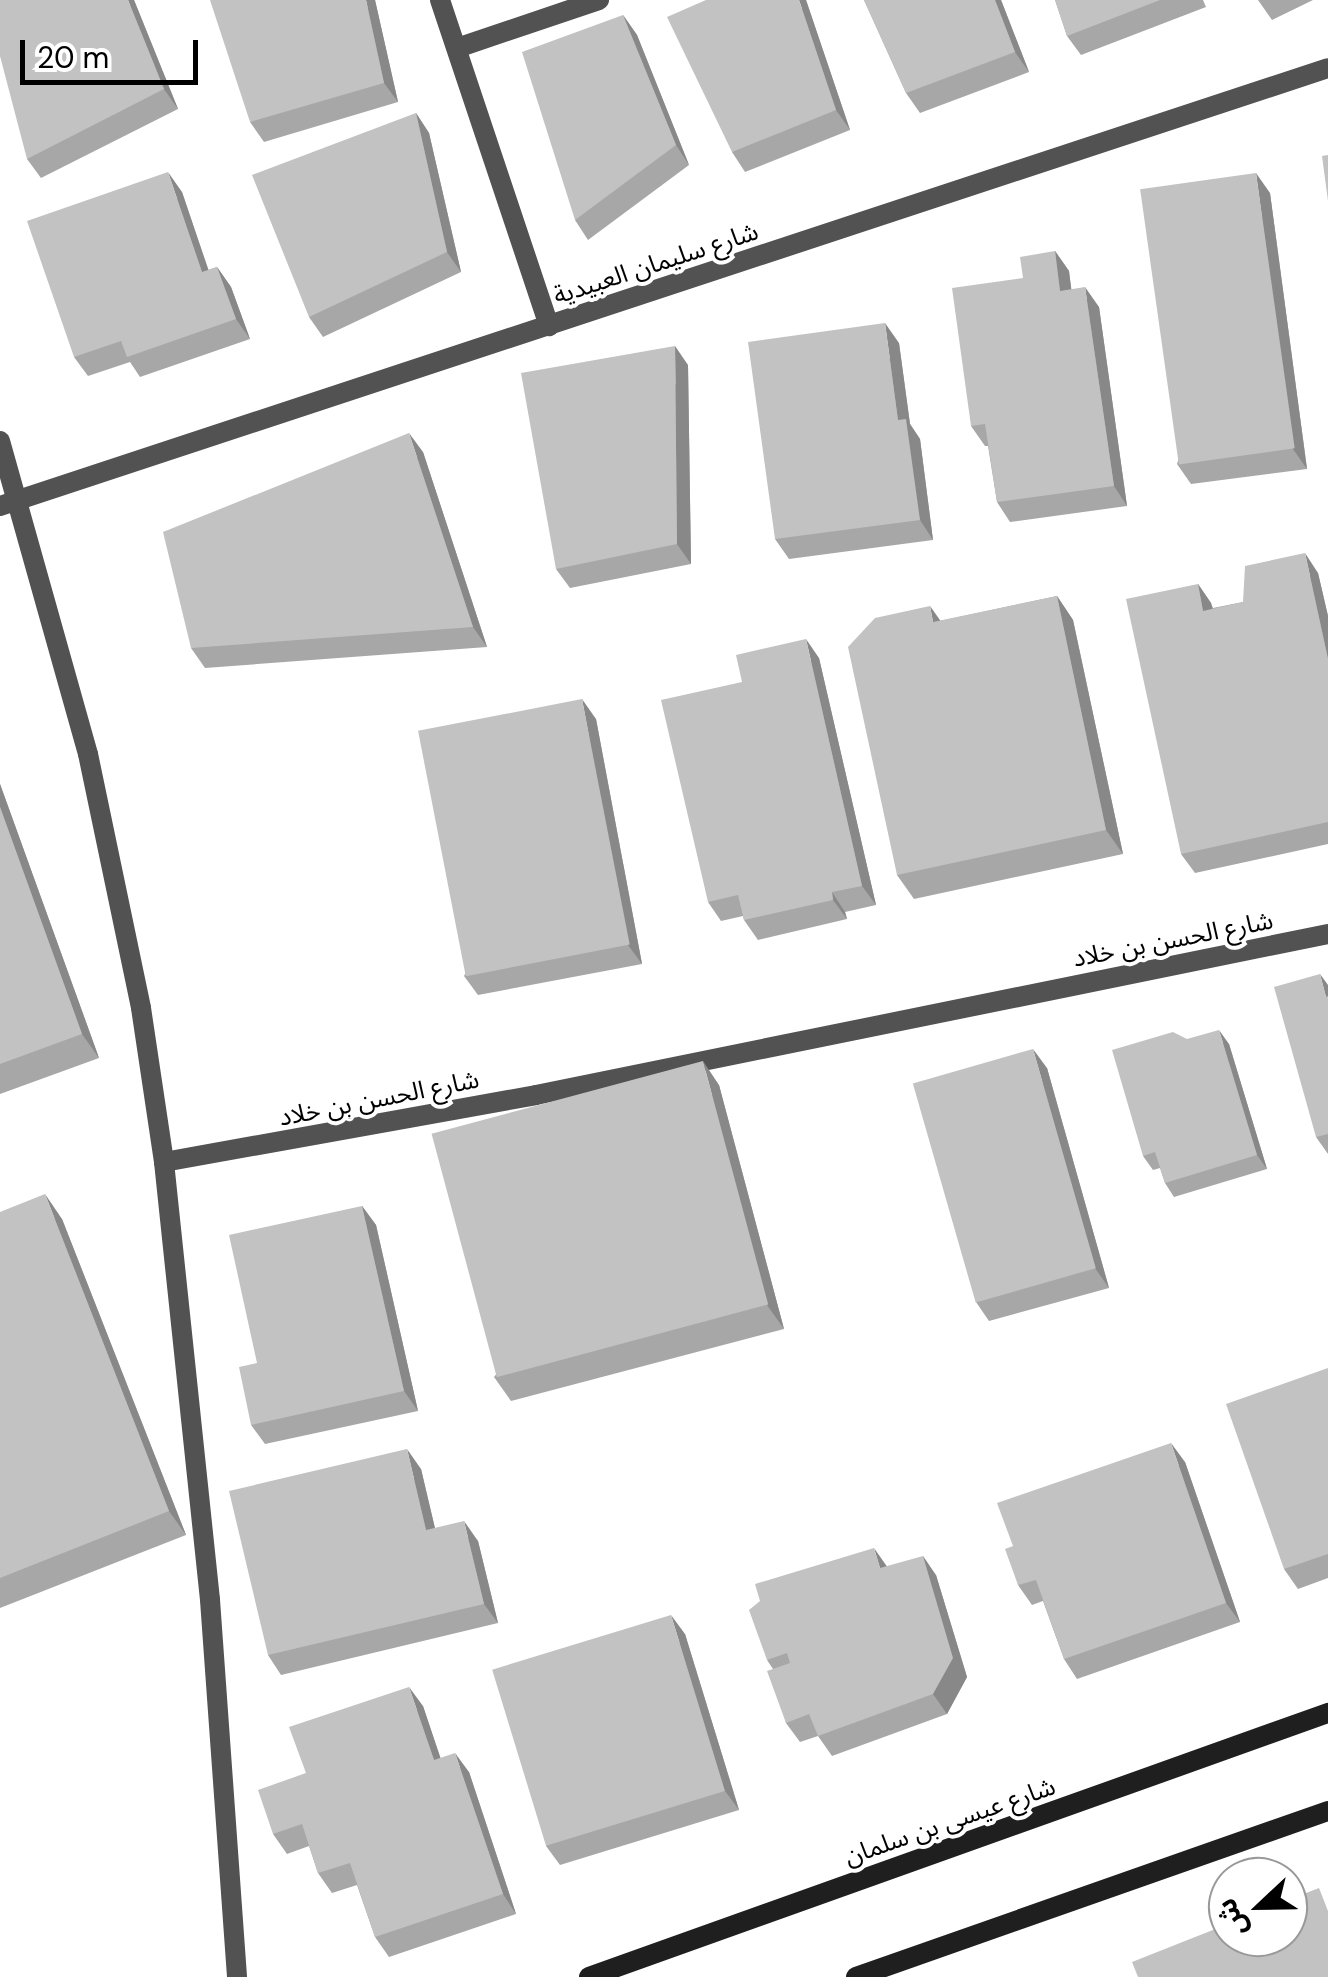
<!DOCTYPE html>
<meta charset="utf-8">
<style>
body{margin:0}
#map{position:relative;width:1328px;height:1977px;overflow:hidden;background:#fff;font-family:"DM Sans","Noto Sans Arabic",sans-serif}
div>[style]{position:absolute}
[style*='--x']{left:calc(var(--x)*1px);top:calc(var(--y)*1px);width:calc(var(--w)*1px);rotate:calc(var(--a)*1deg)}
.street>*{height:20px;margin:-10px;padding:0 10px;transform-origin:10px;border-radius:10px;background:#525252}
.secondary>*{height:20px;margin:-10px;padding:0 10px;transform-origin:10px;border-radius:10px;background:#1f1f1f}
.wall>*{inset:0;background:#a7a7a7}
.shaded-wall>*{inset:0;background:#888}
.building>*{inset:0;background:#c2c2c2;transform-origin:0 0}
span{translate:-50% -50%;white-space:nowrap;text-align:center;line-height:1.15;-webkit-text-stroke:8px #fff;paint-order:stroke}
.street-label{font-size:25px;color:#000}
.north{position:absolute;left:1208px;top:1857px;width:100px;height:100px;box-sizing:border-box;background:#fff;border:2px solid #999;border-radius:50%;rotate:248deg;font-size:28px;font-weight:700;line-height:40px;text-align:center;color:#000}
.north::after{content:'';display:block;margin:auto;width:35px;height:45px;background:#000;clip-path:polygon(50% 0,100% 100%,50% 72%,0 100%)}
.scale{position:absolute;left:20px;top:40px;width:178px;height:45px;box-sizing:border-box;border:5px solid #000;border-top:0;padding-left:12px;font-size:30px;line-height:35px;white-space:nowrap;color:#000;-webkit-text-stroke:8px #fff;paint-order:stroke}
</style>
<div id="map">
<div class="street">
<i style="--x:440;--y:0;--w:344;--a:71.5"></i>
<i style="--x:457;--y:48;--w:150;--a:-18.7"></i>
<i style="--x:0;--y:441;--w:325;--a:74.3"></i>
<i style="--x:88;--y:754;--w:259;--a:78.2"></i>
<i style="--x:141;--y:1008;--w:156;--a:81.5"></i>
<i style="--x:164;--y:1162;--w:378;--a:-10.2"></i>
<i style="--x:536;--y:1095;--w:808;--a:-11.49"></i>
<i style="--x:0;--y:506;--w:1398;--a:-18.25"></i>
<i style="--x:164;--y:1162;--w:440;--a:84"></i>
<i style="--x:210;--y:1600;--w:378;--a:85.9"></i>
</div>
<div class="secondary">
<i style="--x:589;--y:1977;--w:785;--a:-19.66"></i>
<i style="--x:856;--y:1977;--w:500;--a:-19.38"></i>
</div>
<div class="wall">
<i style="clip-path:polygon(134px 0,178px 109px,41px 178px,27px 159px)"></i>
<i style="clip-path:polygon(375px 0,398px 102px,264px 142px,250px 122px)"></i>
<i style="clip-path:polygon(806px 0,850px 130px,745px 172px,732px 152px)"></i>
<i style="clip-path:polygon(864px 0,1001px 0,1029px 72px,920px 113px,906px 93px)"></i>
<i style="clip-path:polygon(1055px 0,1203px 0,1206px 7px,1081px 55px,1067px 36px)"></i>
<i style="clip-path:polygon(1258px 0,1313px 0,1272px 20px)"></i>
<i style="clip-path:polygon(623px 15px,637px 35px,689px 165px,588px 240px,575px 220px)"></i>
<i style="clip-path:polygon(416px 113px,429px 133px,461px 272px,323px 337px,309px 317px)"></i>
<i style="clip-path:polygon(182px 192px,208px 270px,217px 267px,231px 287px,250px 339px,140px 377px,130px 362px,88px 376px,74px 357px)"></i>
<i style="clip-path:polygon(1270px 193px,1307px 469px,1191px 484px,1177px 464px)"></i>
<i style="clip-path:polygon(1055px 251px,1069px 271px,1071px 289px,1099px 307px,1127px 506px,1010px 522px,997px 502px,988px 446px,985px 446px,971px 426px,1023px 278px)"></i>
<i style="clip-path:polygon(899px 343px,910px 424px,920px 439px,933px 540px,789px 559px,775px 539px)"></i>
<i style="clip-path:polygon(688px 365px,691px 564px,570px 588px,556px 569px)"></i>
<i style="clip-path:polygon(423px 452px,487px 647px,205px 668px,191px 648px)"></i>
<i style="clip-path:polygon(1318px 573px,1328px 616px,1328px 844px,1195px 873px,1181px 854px,1198px 584px,1211px 603px,1213px 608px,1243px 602px)"></i>
<i style="clip-path:polygon(1057px 596px,1073px 620px,1123px 854px,914px 899px,897px 875px,940px 621px)"></i>
<i style="clip-path:polygon(819px 658px,876px 905px,845px 912px,847px 919px,758px 940px,744px 920px,743px 916px,721px 921px,708px 902px,742px 682px)"></i>
<i style="clip-path:polygon(596px 719px,642px 964px,478px 995px,464px 976px)"></i>
<i style="clip-path:polygon(0 784px,99px 1058px,0 1094px)"></i>
<i style="clip-path:polygon(1328px 985px,1328px 1154px,1316px 1137px)"></i>
<i style="clip-path:polygon(1187px 1039px,1229px 1044px,1267px 1169px,1174px 1197px,1165px 1183px,1160px 1168px,1153px 1170px,1143px 1156px)"></i>
<i style="clip-path:polygon(1047px 1068px,1109px 1288px,989px 1321px,976px 1302px)"></i>
<i style="clip-path:polygon(719px 1085px,784px 1329px,511px 1401px,494px 1377px)"></i>
<i style="clip-path:polygon(362px 1206px,376px 1225px,418px 1411px,265px 1444px,251px 1425px)"></i>
<i style="clip-path:polygon(0 1212px,62px 1219px,186px 1535px,0 1608px)"></i>
<i style="clip-path:polygon(1328px 1368px,1328px 1578px,1298px 1589px,1284px 1569px)"></i>
<i style="clip-path:polygon(1185px 1462px,1240px 1622px,1077px 1679px,1064px 1659px,1043px 1601px,1032px 1605px,1018px 1585px,1013px 1546px)"></i>
<i style="clip-path:polygon(421px 1469px,435px 1528px,478px 1541px,498px 1623px,281px 1675px,268px 1655px)"></i>
<i style="clip-path:polygon(887px 1566px,936px 1575px,967px 1677px,947px 1714px,832px 1756px,818px 1736px,800px 1742px,786px 1723px,773px 1669px,767px 1660px)"></i>
<i style="clip-path:polygon(685px 1634px,739px 1810px,560px 1865px,546px 1846px)"></i>
<i style="clip-path:polygon(423px 1706px,440px 1758px,469px 1772px,516px 1914px,389px 1957px,375px 1937px,357px 1885px,332px 1893px,318px 1873px,309px 1846px,287px 1854px,273px 1834px,306px 1773px)"></i>
</div>
<div class="shaded-wall">
<i style="clip-path:polygon(128px 0,134px 0,178px 109px,164px 89px)"></i>
<i style="clip-path:polygon(366px 0,375px 0,398px 102px,384px 83px)"></i>
<i style="clip-path:polygon(799px 0,806px 0,850px 130px,836px 110px)"></i>
<i style="clip-path:polygon(995px 0,1001px 0,1029px 72px,1015px 52px)"></i>
<i style="clip-path:polygon(623px 15px,637px 35px,689px 165px,676px 145px)"></i>
<i style="clip-path:polygon(416px 113px,429px 133px,461px 272px,447px 252px)"></i>
<i style="clip-path:polygon(168px 172px,182px 192px,216px 292px,202px 272px)"></i>
<i style="clip-path:polygon(1256px 173px,1270px 193px,1307px 469px,1293px 449px)"></i>
<i style="clip-path:polygon(1055px 251px,1069px 271px,1074px 310px,1060px 291px)"></i>
<i style="clip-path:polygon(217px 267px,231px 287px,250px 339px,236px 319px)"></i>
<i style="clip-path:polygon(1085px 287px,1099px 307px,1127px 506px,1114px 486px)"></i>
<i style="clip-path:polygon(885px 323px,899px 343px,910px 424px,920px 439px,933px 540px,920px 520px,898px 420px)"></i>
<i style="clip-path:polygon(675px 346px,688px 365px,691px 564px,677px 544px)"></i>
<i style="clip-path:polygon(409px 433px,423px 452px,487px 647px,473px 627px)"></i>
<i style="clip-path:polygon(1305px 553px,1318px 573px,1328px 616px,1328px 659px)"></i>
<i style="clip-path:polygon(1198px 584px,1211px 603px,1217px 630px,1203px 611px)"></i>
<i style="clip-path:polygon(1057px 596px,1073px 620px,1123px 854px,1106px 830px)"></i>
<i style="clip-path:polygon(930px 606px,947px 630px,933px 622px)"></i>
<i style="clip-path:polygon(806px 639px,819px 658px,876px 905px,862px 886px)"></i>
<i style="clip-path:polygon(582px 699px,596px 719px,642px 964px,628px 945px)"></i>
<i style="clip-path:polygon(0 784px,99px 1058px,82px 1034px,0 807px)"></i>
<i style="clip-path:polygon(832px 892px,845px 912px,847px 919px,833px 900px)"></i>
<i style="clip-path:polygon(1320px 974px,1328px 985px,1328px 999px,1326px 997px)"></i>
<i style="clip-path:polygon(1219px 1030px,1229px 1044px,1267px 1169px,1257px 1155px)"></i>
<i style="clip-path:polygon(1033px 1049px,1047px 1068px,1109px 1288px,1095px 1268px)"></i>
<i style="clip-path:polygon(703px 1061px,719px 1085px,784px 1329px,767px 1305px)"></i>
<i style="clip-path:polygon(45px 1194px,62px 1219px,186px 1535px,169px 1511px)"></i>
<i style="clip-path:polygon(362px 1206px,376px 1225px,418px 1411px,404px 1391px)"></i>
<i style="clip-path:polygon(1171px 1443px,1185px 1462px,1240px 1622px,1226px 1603px)"></i>
<i style="clip-path:polygon(407px 1449px,421px 1469px,440px 1550px,426px 1530px)"></i>
<i style="clip-path:polygon(464px 1521px,478px 1541px,498px 1623px,484px 1604px)"></i>
<i style="clip-path:polygon(874px 1548px,888px 1568px,880px 1568px)"></i>
<i style="clip-path:polygon(923px 1556px,936px 1575px,967px 1677px,947px 1714px,933px 1694px)"></i>
<i style="clip-path:polygon(671px 1615px,685px 1634px,739px 1810px,725px 1791px)"></i>
<i style="clip-path:polygon(409px 1687px,423px 1706px,448px 1780px,434px 1760px)"></i>
<i style="clip-path:polygon(455px 1753px,469px 1772px,516px 1914px,503px 1894px)"></i>
</div>
<div class="building">
<i style="clip-path:polygon(0 0,128px 0,164px 89px,27px 159px,0 56px)"></i>
<i style="clip-path:polygon(210px 0,366px 0,384px 83px,250px 122px)"></i>
<i style="clip-path:polygon(706px 0,799px 0,836px 110px,732px 152px,667px 17px)"></i>
<i style="clip-path:polygon(864px 0,995px 0,1015px 52px,906px 93px)"></i>
<i style="clip-path:polygon(1055px 0,1160px 0,1067px 36px)"></i>
<i style="clip-path:polygon(623px 15px,676px 145px,575px 220px,522px 52px)"></i>
<i style="clip-path:polygon(416px 113px,447px 252px,309px 317px,252px 175px)"></i>
<i style="clip-path:polygon(1328px 155px,1328px 201px,1322px 156px)"></i>
<i style="clip-path:polygon(168px 172px,202px 272px,217px 267px,236px 319px,127px 357px,121px 341px,74px 357px,27px 221px)"></i>
<i style="left:1256px;top:173px;width:278px;height:117px;rotate:82deg"></i>
<i style="clip-path:polygon(1055px 251px,1060px 291px,1085px 287px,1114px 486px,997px 502px,985px 424px,971px 426px,952px 288px,1023px 278px,1020px 257px)"></i>
<i style="clip-path:polygon(885px 323px,898px 420px,906px 419px,920px 520px,775px 539px,748px 342px)"></i>
<i style="clip-path:polygon(675px 346px,677px 544px,556px 569px,521px 373px)"></i>
<i style="clip-path:polygon(409px 433px,473px 627px,191px 648px,163px 532px)"></i>
<i style="clip-path:polygon(1305px 553px,1328px 659px,1328px 822px,1181px 854px,1126px 599px,1198px 584px,1203px 611px,1243px 602px,1245px 566px)"></i>
<i style="clip-path:polygon(1057px 596px,1106px 830px,897px 875px,848px 647px,875px 618px,930px 606px,933px 622px)"></i>
<i style="clip-path:polygon(806px 639px,862px 886px,832px 892px,833px 900px,744px 920px,738px 895px,708px 902px,661px 700px,742px 682px,736px 655px)"></i>
<i style="left:582px;top:699px;width:250px;height:167px;rotate:79deg"></i>
<i style="clip-path:polygon(0 807px,82px 1034px,0 1064px)"></i>
<i style="clip-path:polygon(1320px 974px,1326px 997px,1328px 996px,1328px 1134px,1316px 1137px,1274px 987px)"></i>
<i style="clip-path:polygon(1219px 1030px,1257px 1155px,1165px 1183px,1155px 1152px,1143px 1156px,1112px 1050px,1173px 1032px,1187px 1039px)"></i>
<i style="left:1033px;top:1049px;width:228px;height:125px;rotate:74deg"></i>
<i style="left:703px;top:1061px;width:252px;height:281px;rotate:75deg"></i>
<i style="clip-path:polygon(45px 1194px,169px 1511px,0 1578px,0 1212px)"></i>
<i style="clip-path:polygon(362px 1206px,404px 1391px,251px 1425px,239px 1367px,257px 1363px,229px 1235px)"></i>
<i style="clip-path:polygon(1328px 1368px,1328px 1554px,1284px 1569px,1226px 1404px)"></i>
<i style="clip-path:polygon(1171px 1443px,1226px 1603px,1064px 1659px,1036px 1580px,1018px 1585px,1005px 1549px,1013px 1546px,997px 1503px)"></i>
<i style="clip-path:polygon(407px 1449px,426px 1530px,464px 1521px,484px 1604px,268px 1655px,229px 1491px)"></i>
<i style="clip-path:polygon(874px 1548px,880px 1568px,923px 1556px,953px 1658px,933px 1694px,818px 1736px,809px 1714px,786px 1723px,767px 1671px,790px 1663px,787px 1653px,767px 1660px,749px 1610px,760px 1601px,755px 1584px)"></i>
<i style="left:671px;top:1615px;width:184px;height:187px;rotate:73deg"></i>
<i style="clip-path:polygon(409px 1687px,434px 1760px,455px 1753px,503px 1894px,375px 1937px,350px 1863px,318px 1873px,302px 1824px,273px 1834px,258px 1790px,306px 1773px,289px 1727px)"></i>
<i style="clip-path:polygon(1319px 1888px,1328px 1911px,1328px 1977px,1138px 1977px,1132px 1962px,1228px 1924px,1228px 1937px,1288px 1937px,1288px 1900px)"></i>
</div>
<div class="street-label">
<span style="left:656px;top:264px;rotate:-18deg">شارع سليمان العبيدية</span>
<span style="left:1173px;top:940px;rotate:-11deg">شارع الحسن بن خلاد</span>
<span style="left:379px;top:1099px;rotate:-11deg">شارع الحسن بن خلاد</span>
<span style="left:950px;top:1822px;rotate:-19deg">شارع عيسى بن سلمان</span>
</div>
<div class="north">ش</div>
<div class="scale">20 m</div>
</div>
